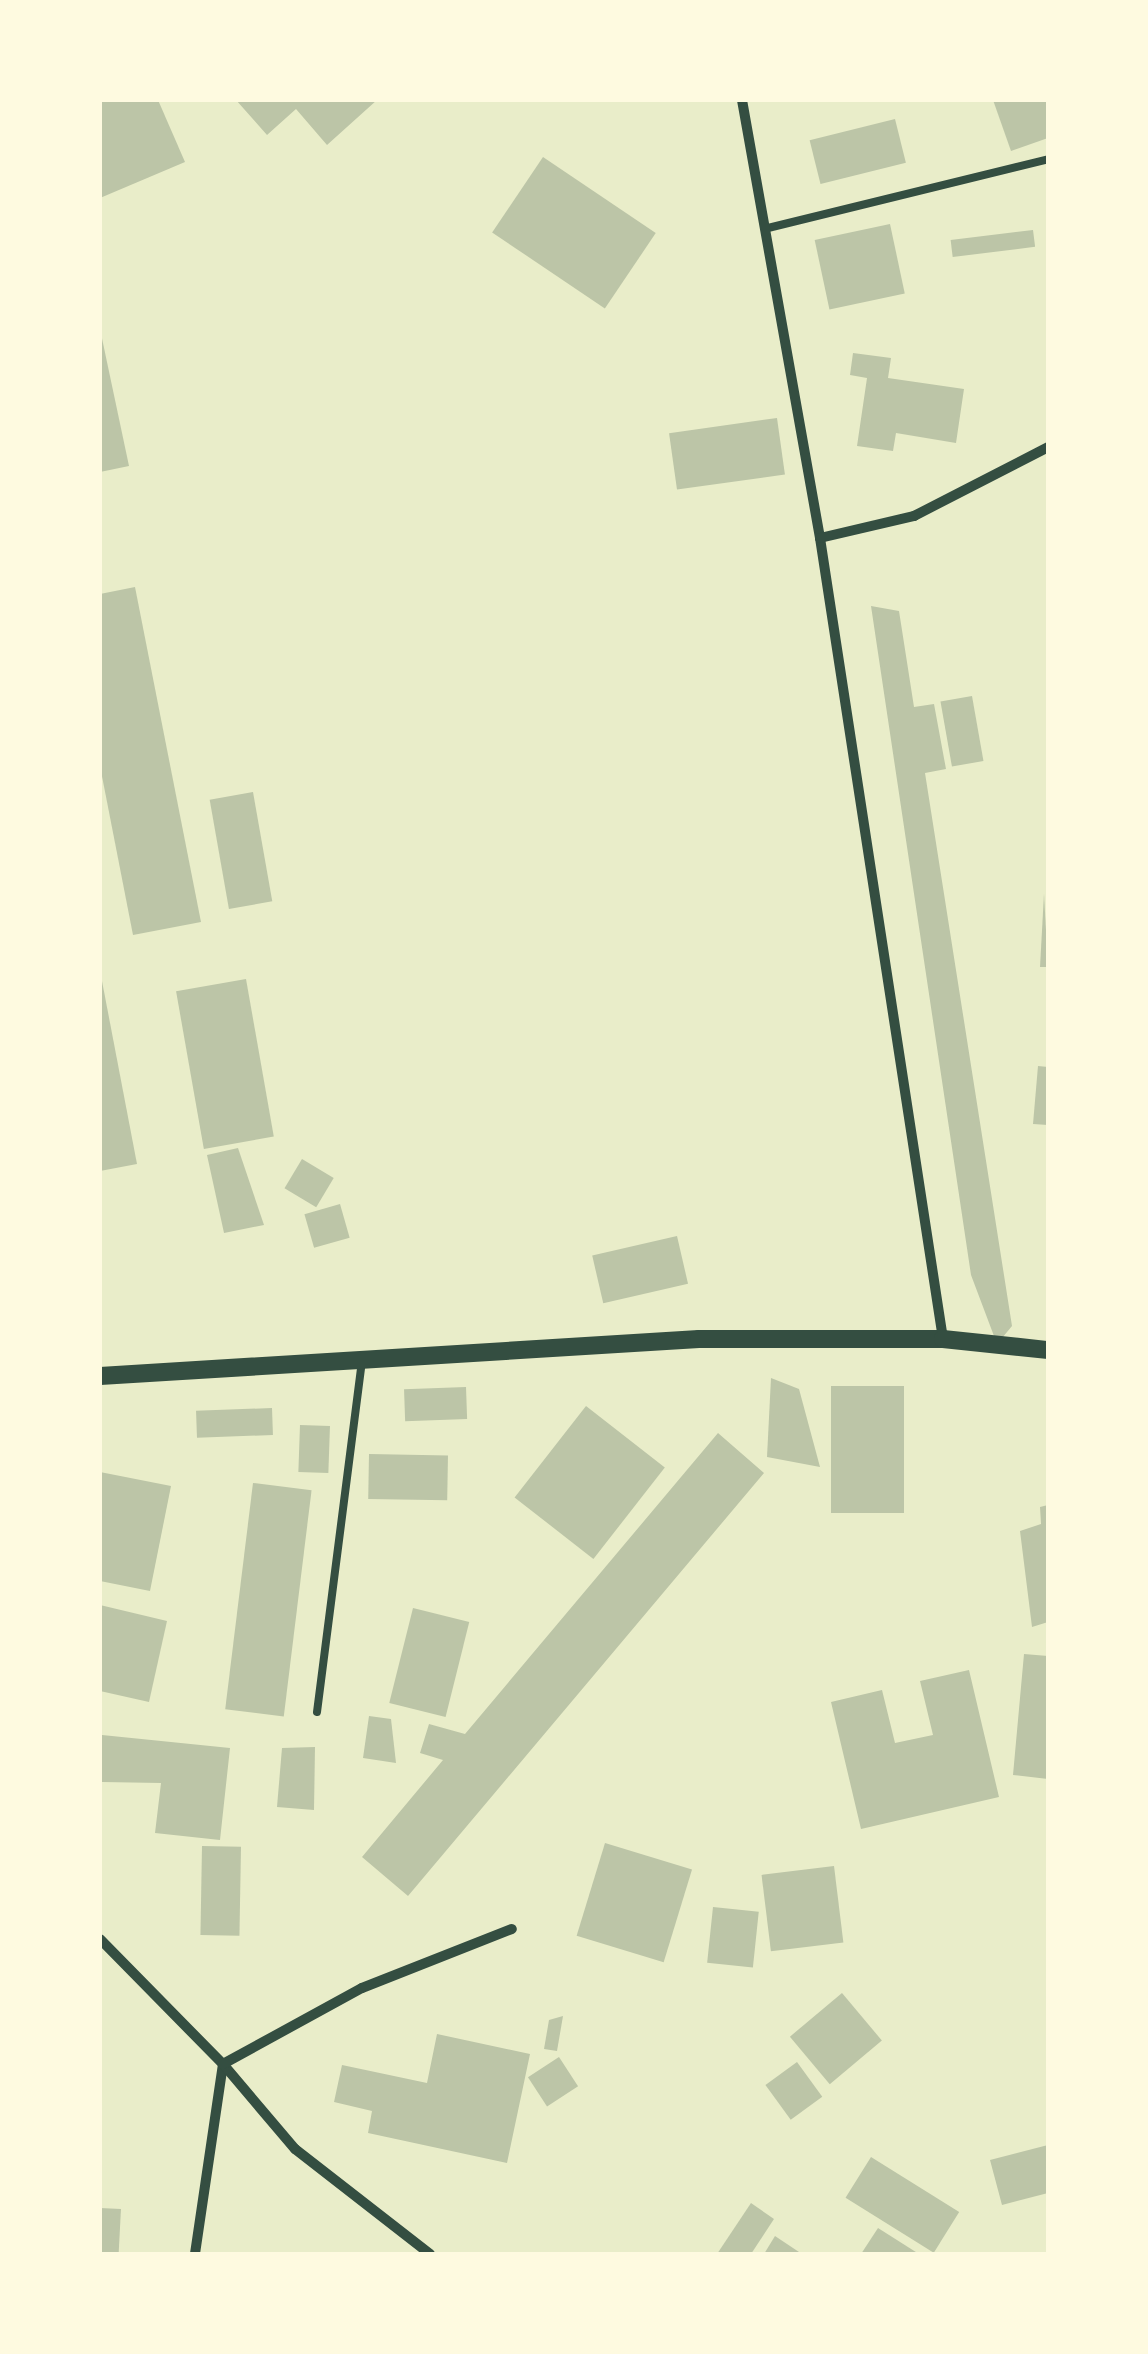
<!DOCTYPE html>
<style>
body{margin:0}
#map{position:relative;width:1148px;height:2354px;overflow:hidden;background:#e9edc9;font-family:"Roboto Condensed",sans-serif}
div>[style]{position:absolute}
[style*='--x']{left:calc(var(--x)*1px);top:calc(var(--y)*1px);width:calc(var(--w)*1px);rotate:calc(var(--a)*1deg)}
.building>*{inset:0;background:#bcc5a7;transform-origin:0 0}
.service>*{height:8px;margin:-4px;padding:0 4px;transform-origin:4px;border-radius:4px;background:#344e41}
.minor>*{height:10px;margin:-5px;padding:0 5px;transform-origin:5px;border-radius:5px;background:#344e41}
.tertiary>*{height:18px;margin:-9px;padding:0 9px;transform-origin:9px;border-radius:9px;background:#344e41}
span{translate:-50% -50%;white-space:nowrap;text-align:center;line-height:1.15;-webkit-text-stroke:10px #fefae0;paint-order:stroke}
.frame{position:absolute;inset:0;border:102px solid #fefae0;pointer-events:none}
</style>
<div id="map">
<div class="building">
<i style="clip-path:polygon(100px 100px,158px 100px,185px 162px,100px 198px)"></i>
<i style="clip-path:polygon(236px 100px,377px 100px,327px 145px,296px 109px,267px 135px)"></i>
<i style="clip-path:polygon(993px 100px,1048px 100px,1048px 138px,1011px 151px)"></i>
<i style="left:895px;top:119px;width:45px;height:88px;rotate:76deg"></i>
<i style="left:543px;top:157px;width:136px;height:91px;rotate:34deg"></i>
<i style="left:890px;top:224px;width:71px;height:77px;rotate:78deg"></i>
<i style="left:1033px;top:230px;width:17px;height:83px;rotate:83deg"></i>
<i style="clip-path:polygon(100px 329px,129px 466px,100px 472px)"></i>
<i style="clip-path:polygon(853px 353px,891px 358px,888px 378px,964px 389px,956px 443px,896px 433px,893px 451px,857px 446px,867px 378px,850px 375px)"></i>
<i style="left:777px;top:418px;width:57px;height:109px;rotate:82deg"></i>
<i style="clip-path:polygon(135px 587px,201px 922px,133px 935px,100px 766px,100px 594px)"></i>
<i style="clip-path:polygon(871px 606px,899px 611px,914px 707px,934px 704px,946px 769px,925px 773px,1012px 1326px,997px 1344px,971px 1275px)"></i>
<i style="left:972px;top:696px;width:66px;height:32px;rotate:80deg"></i>
<i style="left:253px;top:792px;width:111px;height:44px;rotate:80deg"></i>
<i style="clip-path:polygon(1044px 894px,1048px 967px,1040px 967px)"></i>
<i style="left:246px;top:979px;width:160px;height:71px;rotate:80deg"></i>
<i style="clip-path:polygon(102px 981px,137px 1164px,100px 1171px,100px 982px)"></i>
<i style="clip-path:polygon(1038px 1066px,1048px 1067px,1048px 1125px,1033px 1124px)"></i>
<i style="clip-path:polygon(238px 1148px,264px 1225px,224px 1233px,207px 1155px)"></i>
<i style="left:302px;top:1159px;width:37px;height:34px;rotate:31deg"></i>
<i style="left:340px;top:1204px;width:35px;height:37px;rotate:74deg"></i>
<i style="left:677px;top:1236px;width:49px;height:87px;rotate:77deg"></i>
<i style="clip-path:polygon(771px 1378px,799px 1389px,820px 1467px,767px 1457px)"></i>
<i style="left:831px;top:1386px;width:73px;height:127px"></i>
<i style="left:466px;top:1387px;width:32px;height:62px;rotate:88deg"></i>
<i style="left:586px;top:1406px;width:100px;height:116px;rotate:38deg"></i>
<i style="left:272px;top:1408px;width:27px;height:76px;rotate:88deg"></i>
<i style="left:300px;top:1425px;width:30px;height:47px;rotate:2deg"></i>
<i style="clip-path:polygon(718px 1433px,764px 1473px,408px 1896px,362px 1857px,443px 1760px,420px 1753px,429px 1724px,465px 1734px)"></i>
<i style="left:369px;top:1454px;width:79px;height:45px;rotate:1deg"></i>
<i style="clip-path:polygon(100px 1472px,171px 1486px,150px 1591px,100px 1581px)"></i>
<i style="left:253px;top:1483px;width:59px;height:228px;rotate:7deg"></i>
<i style="clip-path:polygon(1048px 1505px,1048px 1622px,1032px 1627px,1020px 1531px,1041px 1524px,1040px 1507px)"></i>
<i style="clip-path:polygon(100px 1605px,167px 1621px,149px 1702px,100px 1691px)"></i>
<i style="left:413px;top:1608px;width:58px;height:98px;rotate:14deg"></i>
<i style="clip-path:polygon(1024px 1654px,1048px 1656px,1048px 1779px,1013px 1775px)"></i>
<i style="clip-path:polygon(969px 1670px,999px 1797px,861px 1829px,831px 1702px,882px 1690px,895px 1743px,933px 1735px,920px 1681px)"></i>
<i style="clip-path:polygon(369px 1716px,391px 1719px,396px 1763px,363px 1758px)"></i>
<i style="clip-path:polygon(102px 1735px,230px 1748px,220px 1840px,155px 1833px,161px 1783px,102px 1782px)"></i>
<i style="clip-path:polygon(315px 1747px,314px 1810px,277px 1807px,282px 1748px)"></i>
<i style="left:605px;top:1843px;width:91px;height:97px;rotate:17deg"></i>
<i style="left:202px;top:1846px;width:39px;height:89px;rotate:1deg"></i>
<i style="left:834px;top:1866px;width:77px;height:73px;rotate:83deg"></i>
<i style="left:713px;top:1907px;width:46px;height:56px;rotate:6deg"></i>
<i style="left:842px;top:1993px;width:62px;height:68px;rotate:50deg"></i>
<i style="clip-path:polygon(563px 2016px,557px 2051px,544px 2049px,549px 2020px)"></i>
<i style="clip-path:polygon(437px 2034px,530px 2054px,507px 2163px,368px 2133px,372px 2111px,334px 2102px,342px 2065px,427px 2083px)"></i>
<i style="left:559px;top:2057px;width:35px;height:37px;rotate:57deg"></i>
<i style="left:797px;top:2062px;width:43px;height:39px;rotate:54deg"></i>
<i style="clip-path:polygon(1048px 2145px,1048px 2193px,1002px 2205px,990px 2160px)"></i>
<i style="left:871px;top:2157px;width:104px;height:48px;rotate:32deg"></i>
<i style="clip-path:polygon(751px 2203px,774px 2219px,751px 2254px,717px 2254px)"></i>
<i style="left:100px;top:2208px;width:21px;height:46px;rotate:3deg"></i>
<i style="clip-path:polygon(878px 2228px,919px 2254px,861px 2254px)"></i>
<i style="clip-path:polygon(775px 2236px,802px 2254px,764px 2254px)"></i>
</div>
<div class="service">
<i style="--x:768;--y:228;--w:288;--a:-13.8"></i>
<i style="--x:317;--y:1712;--w:352;--a:-82.7"></i>
</div>
<div class="minor">
<i style="--x:742;--y:100;--w:445;--a:79.9"></i>
<i style="--x:820;--y:538;--w:810;--a:81.27"></i>
<i style="--x:820;--y:538;--w:97;--a:-13.2"></i>
<i style="--x:914;--y:516;--w:151;--a:-27.2"></i>
<i style="--x:100;--y:1939;--w:175;--a:45.5"></i>
<i style="--x:223;--y:2064;--w:192;--a:98.4"></i>
<i style="--x:430;--y:2254;--w:171;--a:-142.1"></i>
<i style="--x:295;--y:2149;--w:111;--a:-130.3"></i>
<i style="--x:223;--y:2064;--w:158;--a:-28.7"></i>
<i style="--x:362;--y:1988;--w:161;--a:-21.5"></i>
</div>
<div class="tertiary">
<i style="--x:100;--y:1376;--w:600;--a:-3.53"></i>
<i style="--x:699;--y:1339;--w:244;--a:0"></i>
<i style="--x:943;--y:1339;--w:106;--a:6"></i>
</div>
<div class="frame"></div>
</div>
